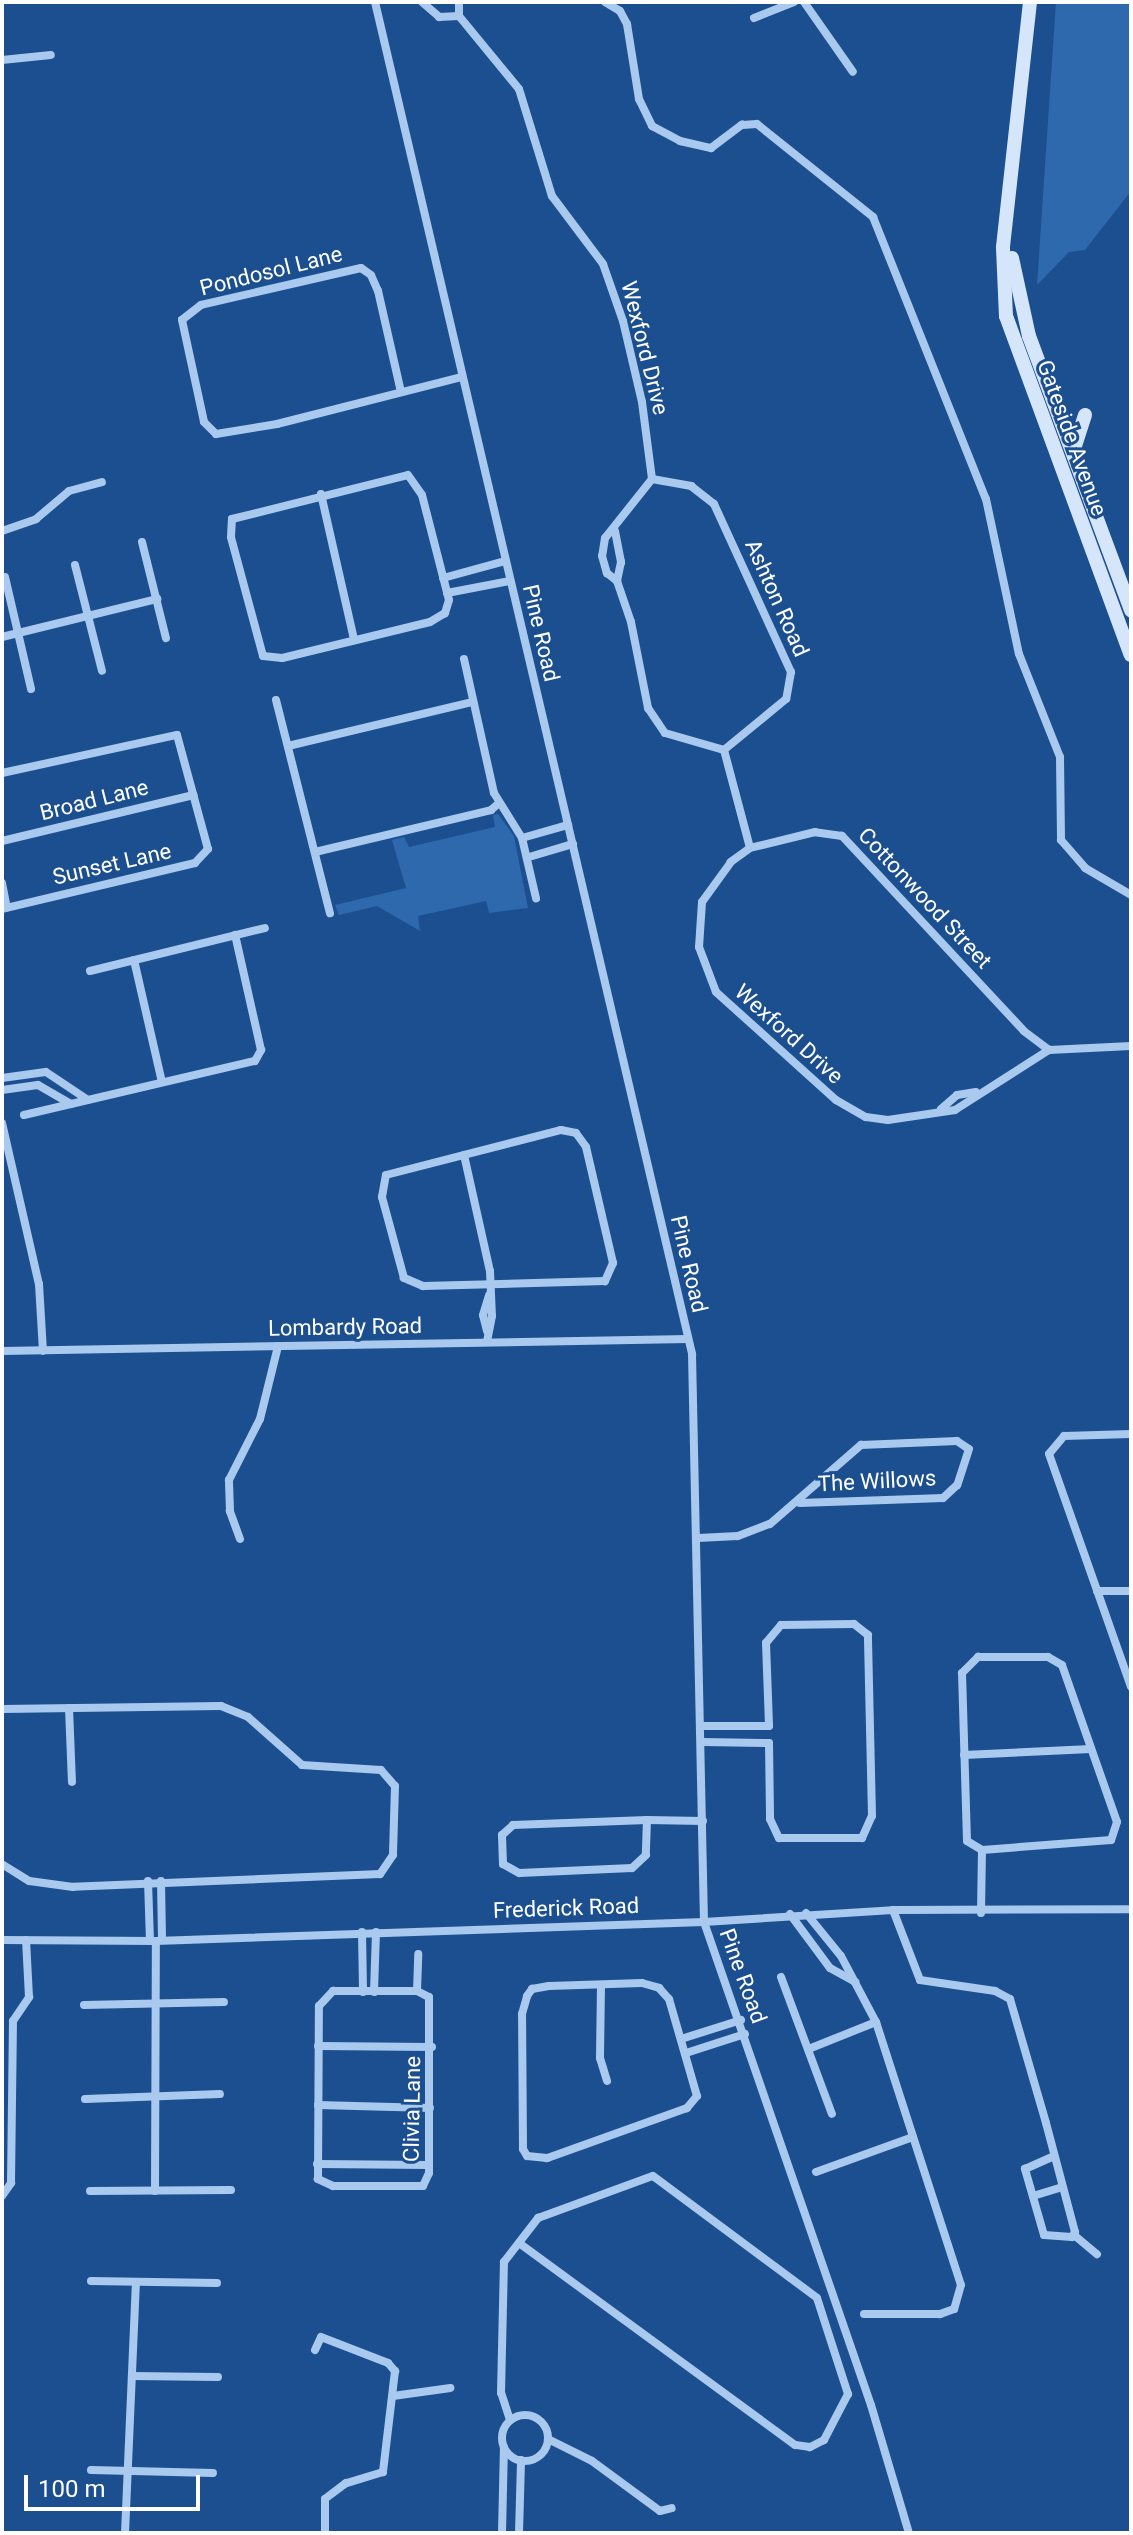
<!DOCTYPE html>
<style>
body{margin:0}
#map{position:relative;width:1133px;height:2535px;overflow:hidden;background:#1b4f8f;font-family:Roboto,sans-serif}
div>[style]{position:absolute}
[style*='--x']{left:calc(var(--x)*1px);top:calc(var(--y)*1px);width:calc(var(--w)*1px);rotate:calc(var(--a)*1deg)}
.green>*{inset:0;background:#2e69ad}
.street>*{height:8px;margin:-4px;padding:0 4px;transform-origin:4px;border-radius:4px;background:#a9c9ee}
.street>.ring{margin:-4px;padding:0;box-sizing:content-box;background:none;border:8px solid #a9c9ee;border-radius:50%}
.secondary>*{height:14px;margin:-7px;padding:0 7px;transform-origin:7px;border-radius:7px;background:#d6e6fa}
span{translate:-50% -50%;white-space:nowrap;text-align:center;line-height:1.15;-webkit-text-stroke:6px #1b4f8f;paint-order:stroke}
.street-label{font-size:22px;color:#fff}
.frame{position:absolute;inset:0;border:4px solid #fff;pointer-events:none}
.scale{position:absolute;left:24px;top:2475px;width:176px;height:36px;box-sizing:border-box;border:4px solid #fff;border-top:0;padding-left:10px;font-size:24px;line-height:28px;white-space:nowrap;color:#fff;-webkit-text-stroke:6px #1b4f8f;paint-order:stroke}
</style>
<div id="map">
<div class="green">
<i style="clip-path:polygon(1056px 2px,1131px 2px,1131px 191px,1085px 250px,1069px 252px,1037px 285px)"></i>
<i style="clip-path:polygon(498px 814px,514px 836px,528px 908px,489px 913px,486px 901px,418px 916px,420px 931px,377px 906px,339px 915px,335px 905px,406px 888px,392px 840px,404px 837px,409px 847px,495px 827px,493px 815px)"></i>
</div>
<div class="street">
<i style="--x:375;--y:2;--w:1389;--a:76.8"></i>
<i style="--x:692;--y:1354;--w:568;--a:88.79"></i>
<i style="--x:704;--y:1922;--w:511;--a:70.93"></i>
<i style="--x:871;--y:2405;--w:134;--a:73.5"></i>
<i style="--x:422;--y:2;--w:23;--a:41"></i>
<i style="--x:439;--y:17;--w:20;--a:-3"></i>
<i style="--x:459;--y:2;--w:14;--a:90"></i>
<i style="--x:459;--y:16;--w:94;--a:50.6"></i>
<i style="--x:519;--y:89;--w:112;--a:72.9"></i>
<i style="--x:552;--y:196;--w:85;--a:53.1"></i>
<i style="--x:603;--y:264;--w:60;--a:70.7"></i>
<i style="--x:623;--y:321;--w:83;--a:76.8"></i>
<i style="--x:642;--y:402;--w:78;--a:82.6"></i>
<i style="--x:652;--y:479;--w:75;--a:128.5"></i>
<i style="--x:605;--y:538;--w:18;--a:99"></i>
<i style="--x:602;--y:556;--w:18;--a:74"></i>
<i style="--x:607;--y:573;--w:13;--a:39"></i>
<i style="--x:617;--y:581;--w:43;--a:71.1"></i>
<i style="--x:631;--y:622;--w:88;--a:78.8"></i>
<i style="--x:648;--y:708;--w:30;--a:56"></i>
<i style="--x:665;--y:733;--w:61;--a:16.1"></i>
<i style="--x:605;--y:2;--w:17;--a:31"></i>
<i style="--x:620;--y:11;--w:15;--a:62"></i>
<i style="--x:627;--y:24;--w:76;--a:80.9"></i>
<i style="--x:639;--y:99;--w:30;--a:64"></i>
<i style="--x:652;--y:126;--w:32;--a:28"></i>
<i style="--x:680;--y:141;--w:32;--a:13"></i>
<i style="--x:711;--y:148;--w:39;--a:-37"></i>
<i style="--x:742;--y:125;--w:15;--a:-4"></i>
<i style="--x:757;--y:124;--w:149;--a:38.7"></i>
<i style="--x:873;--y:217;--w:304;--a:68.2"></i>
<i style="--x:986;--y:499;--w:158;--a:78"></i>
<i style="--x:1019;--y:654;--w:111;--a:68.3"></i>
<i style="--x:1060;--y:757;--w:83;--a:89.3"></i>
<i style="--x:1061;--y:840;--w:37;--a:49"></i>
<i style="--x:1085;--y:868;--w:53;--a:30.4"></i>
<i style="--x:804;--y:2;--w:85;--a:55"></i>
<i style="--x:754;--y:18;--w:43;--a:-21.8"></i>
<i style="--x:2;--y:60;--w:49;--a:-5.8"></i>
<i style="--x:401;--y:392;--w:104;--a:-102.8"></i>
<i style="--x:378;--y:291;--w:17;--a:-114"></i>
<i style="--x:371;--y:275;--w:12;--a:-145"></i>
<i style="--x:361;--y:268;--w:164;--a:167"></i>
<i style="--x:201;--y:305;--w:24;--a:142"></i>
<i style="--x:182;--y:320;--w:104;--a:77.8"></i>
<i style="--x:204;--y:422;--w:17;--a:45"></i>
<i style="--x:216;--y:434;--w:62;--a:-9.3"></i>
<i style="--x:277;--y:424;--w:191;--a:-14.3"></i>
<i style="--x:408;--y:475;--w:24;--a:55"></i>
<i style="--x:422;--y:495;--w:108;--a:75.6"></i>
<i style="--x:449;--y:600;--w:14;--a:107"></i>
<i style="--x:445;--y:613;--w:17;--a:149"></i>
<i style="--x:430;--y:622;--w:152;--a:166.3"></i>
<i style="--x:282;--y:658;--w:19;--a:-174"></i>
<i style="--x:263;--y:656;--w:123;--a:-105.1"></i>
<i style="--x:231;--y:537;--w:18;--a:-87"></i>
<i style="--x:232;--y:519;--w:181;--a:-14"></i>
<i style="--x:652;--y:479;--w:40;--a:10"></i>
<i style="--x:691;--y:486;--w:29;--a:38"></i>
<i style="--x:714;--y:504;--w:185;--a:65.4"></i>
<i style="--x:791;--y:672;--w:27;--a:100"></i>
<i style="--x:786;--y:699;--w:80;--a:140.6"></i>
<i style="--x:321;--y:494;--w:149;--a:77.2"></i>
<i style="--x:2;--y:531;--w:36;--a:-19"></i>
<i style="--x:36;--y:519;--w:43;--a:-40.3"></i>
<i style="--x:69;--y:491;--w:34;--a:-15"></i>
<i style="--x:615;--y:531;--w:32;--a:79"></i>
<i style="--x:621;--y:562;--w:19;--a:102"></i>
<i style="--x:142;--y:542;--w:99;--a:76"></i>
<i style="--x:75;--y:565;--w:109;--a:75.7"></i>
<i style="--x:5;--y:577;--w:115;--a:76.9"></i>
<i style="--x:443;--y:578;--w:64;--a:-15.3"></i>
<i style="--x:447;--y:593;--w:64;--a:-10.8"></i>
<i style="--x:2;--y:637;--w:160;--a:-13.8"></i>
<i style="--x:464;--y:659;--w:137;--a:77.4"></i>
<i style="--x:494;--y:793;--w:53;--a:58.1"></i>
<i style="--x:522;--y:838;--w:62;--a:76.9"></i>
<i style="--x:276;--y:700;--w:220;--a:75.8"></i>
<i style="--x:288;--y:746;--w:190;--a:-13.4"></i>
<i style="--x:724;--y:750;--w:101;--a:75.1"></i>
<i style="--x:2;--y:773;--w:179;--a:-12.3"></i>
<i style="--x:177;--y:735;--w:118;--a:74.8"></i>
<i style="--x:208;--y:849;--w:19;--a:133"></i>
<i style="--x:195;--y:863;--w:198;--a:166.6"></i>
<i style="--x:522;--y:838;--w:48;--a:-15.8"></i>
<i style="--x:2;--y:841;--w:197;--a:-13.5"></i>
<i style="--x:315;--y:852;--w:181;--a:-13.4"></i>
<i style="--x:491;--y:810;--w:11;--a:-41"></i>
<i style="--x:529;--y:857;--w:46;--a:-16.5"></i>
<i style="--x:2;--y:883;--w:25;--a:79"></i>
<i style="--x:134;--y:960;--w:125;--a:77.1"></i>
<i style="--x:90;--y:971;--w:180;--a:-13.8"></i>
<i style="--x:1049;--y:1050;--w:31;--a:-143"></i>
<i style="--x:1024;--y:1031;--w:267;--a:-133"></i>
<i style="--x:842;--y:836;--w:27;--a:-172"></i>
<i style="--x:815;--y:832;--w:67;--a:166.2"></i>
<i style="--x:750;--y:848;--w:24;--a:144"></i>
<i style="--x:731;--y:862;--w:49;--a:125.9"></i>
<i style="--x:702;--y:902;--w:45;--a:93.8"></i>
<i style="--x:699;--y:947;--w:48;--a:69.3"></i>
<i style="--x:716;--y:992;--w:161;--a:42"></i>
<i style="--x:836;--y:1100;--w:34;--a:30"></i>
<i style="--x:866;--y:1117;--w:22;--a:8"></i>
<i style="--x:888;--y:1120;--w:68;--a:-8.5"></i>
<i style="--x:955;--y:1110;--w:112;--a:-32.6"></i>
<i style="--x:1049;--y:1050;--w:82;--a:-2.8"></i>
<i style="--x:2;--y:1078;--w:44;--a:-7.8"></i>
<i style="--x:46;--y:1072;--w:50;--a:33.7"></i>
<i style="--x:2;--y:1090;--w:36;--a:-8"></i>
<i style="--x:38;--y:1085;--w:38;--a:30"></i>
<i style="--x:941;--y:1109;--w:21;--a:-41"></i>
<i style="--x:957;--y:1095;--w:19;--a:-9"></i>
<i style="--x:24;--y:1115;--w:237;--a:-13.2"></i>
<i style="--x:255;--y:1061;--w:13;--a:-61"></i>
<i style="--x:261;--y:1050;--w:118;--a:-102.7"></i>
<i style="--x:2;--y:1123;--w:165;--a:77.1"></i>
<i style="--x:39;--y:1284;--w:67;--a:86.6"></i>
<i style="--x:561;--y:1130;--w:15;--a:11"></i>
<i style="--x:576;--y:1133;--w:17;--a:54"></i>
<i style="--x:586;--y:1147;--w:119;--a:76.9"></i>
<i style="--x:613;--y:1263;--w:20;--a:114"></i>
<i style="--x:605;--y:1281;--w:182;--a:178.4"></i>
<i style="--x:423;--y:1286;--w:21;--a:-157"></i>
<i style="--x:404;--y:1278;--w:84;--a:-105.2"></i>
<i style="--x:382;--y:1197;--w:22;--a:-80"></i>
<i style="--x:386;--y:1175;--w:181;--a:-14.4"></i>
<i style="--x:464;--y:1155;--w:119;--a:77.4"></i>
<i style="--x:490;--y:1271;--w:45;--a:87.5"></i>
<i style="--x:492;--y:1316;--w:25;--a:101"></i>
<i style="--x:487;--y:1331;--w:16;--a:-104"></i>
<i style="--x:483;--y:1315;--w:21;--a:-73"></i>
<i style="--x:2;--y:1351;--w:686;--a:-1"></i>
<i style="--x:1131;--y:1434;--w:67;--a:178.3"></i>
<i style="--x:1064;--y:1436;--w:23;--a:130"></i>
<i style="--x:1049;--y:1454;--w:247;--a:70.6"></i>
<i style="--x:698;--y:1538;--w:40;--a:-2.9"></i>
<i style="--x:738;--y:1536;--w:34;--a:-21"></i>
<i style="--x:770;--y:1524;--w:121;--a:-41"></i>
<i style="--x:861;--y:1445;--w:96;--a:-2.4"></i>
<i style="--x:957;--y:1441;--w:14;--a:34"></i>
<i style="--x:969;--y:1449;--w:38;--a:108"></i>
<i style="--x:957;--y:1485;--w:19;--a:137"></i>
<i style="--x:943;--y:1498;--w:143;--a:178"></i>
<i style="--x:240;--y:1539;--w:30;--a:-110"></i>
<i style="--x:230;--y:1511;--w:31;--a:-92"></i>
<i style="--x:229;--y:1480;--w:68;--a:-63.1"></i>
<i style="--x:260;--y:1419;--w:75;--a:-76.1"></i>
<i style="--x:1097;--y:1591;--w:34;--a:0"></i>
<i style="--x:978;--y:1657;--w:70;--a:0"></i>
<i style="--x:1048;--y:1657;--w:16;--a:30"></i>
<i style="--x:1062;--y:1665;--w:166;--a:70.7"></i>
<i style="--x:1117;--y:1822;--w:19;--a:108"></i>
<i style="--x:1111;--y:1840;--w:129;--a:175.6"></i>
<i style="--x:982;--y:1850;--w:17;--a:-149"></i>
<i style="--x:967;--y:1841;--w:168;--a:-91.7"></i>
<i style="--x:962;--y:1673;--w:23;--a:-45"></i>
<i style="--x:69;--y:1708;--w:74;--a:87.7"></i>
<i style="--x:2;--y:1709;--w:219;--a:-0.8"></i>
<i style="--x:221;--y:1706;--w:29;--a:22"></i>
<i style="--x:248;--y:1717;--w:72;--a:41.6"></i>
<i style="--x:302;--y:1765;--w:79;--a:3.6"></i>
<i style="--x:381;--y:1770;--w:21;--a:49"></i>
<i style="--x:395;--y:1786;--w:69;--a:91.7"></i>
<i style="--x:393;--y:1855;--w:23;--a:124"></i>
<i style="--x:380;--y:1874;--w:307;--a:177.6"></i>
<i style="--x:73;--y:1887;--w:44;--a:-172.2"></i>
<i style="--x:29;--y:1881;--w:32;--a:-148"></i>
<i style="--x:702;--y:1742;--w:67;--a:0.9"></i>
<i style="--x:769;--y:1743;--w:76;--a:89.2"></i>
<i style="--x:770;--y:1819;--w:21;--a:65"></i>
<i style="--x:779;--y:1838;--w:83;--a:0"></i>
<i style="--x:862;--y:1838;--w:24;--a:-66"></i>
<i style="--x:872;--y:1816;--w:181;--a:-91.3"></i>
<i style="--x:868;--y:1635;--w:18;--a:-142"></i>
<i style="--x:854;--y:1624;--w:73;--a:179.2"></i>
<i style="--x:781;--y:1625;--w:23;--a:130"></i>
<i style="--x:766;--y:1643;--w:83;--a:87.9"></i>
<i style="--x:769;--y:1726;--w:67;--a:180"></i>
<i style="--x:964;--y:1755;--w:127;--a:-2.7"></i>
<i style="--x:647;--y:1820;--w:35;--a:92"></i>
<i style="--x:646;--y:1855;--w:19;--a:137"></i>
<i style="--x:632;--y:1868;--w:113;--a:177.5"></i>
<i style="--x:519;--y:1873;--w:18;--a:-151"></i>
<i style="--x:503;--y:1864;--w:29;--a:-92"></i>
<i style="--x:502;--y:1835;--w:15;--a:-42"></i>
<i style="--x:513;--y:1825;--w:134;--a:-2.1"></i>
<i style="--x:647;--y:1820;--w:56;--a:1"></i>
<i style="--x:148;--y:1881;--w:60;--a:88.1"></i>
<i style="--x:161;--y:1881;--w:59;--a:89"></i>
<i style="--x:893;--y:1910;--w:75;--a:68.9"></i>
<i style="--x:920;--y:1980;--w:76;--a:8.3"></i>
<i style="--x:995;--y:1991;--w:17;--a:28"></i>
<i style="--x:1010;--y:1999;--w:129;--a:73.8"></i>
<i style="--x:1046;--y:2123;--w:113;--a:75.1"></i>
<i style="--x:1075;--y:2232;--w:6;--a:121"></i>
<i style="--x:1072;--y:2237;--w:28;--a:-176"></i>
<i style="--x:1044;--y:2235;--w:69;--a:-106.1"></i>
<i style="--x:1025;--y:2169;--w:32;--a:-24"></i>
<i style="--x:806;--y:1913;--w:55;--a:50.9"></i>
<i style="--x:841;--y:1956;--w:75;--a:62.1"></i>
<i style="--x:876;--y:2022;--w:276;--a:72.1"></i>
<i style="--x:961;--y:2285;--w:25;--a:106"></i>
<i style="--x:954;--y:2309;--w:15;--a:160"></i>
<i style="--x:940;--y:2314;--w:76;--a:180"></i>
<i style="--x:981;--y:1913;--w:63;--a:-89.1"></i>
<i style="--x:790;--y:1914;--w:67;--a:53.5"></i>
<i style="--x:830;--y:1968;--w:29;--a:29"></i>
<i style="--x:362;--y:1932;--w:60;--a:89"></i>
<i style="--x:2;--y:1940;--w:154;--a:0.4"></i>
<i style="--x:156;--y:1941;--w:548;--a:-1.99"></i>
<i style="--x:704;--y:1922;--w:189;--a:-3.6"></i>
<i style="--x:893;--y:1910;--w:238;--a:-0.2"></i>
<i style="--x:781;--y:1977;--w:146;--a:69.6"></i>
<i style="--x:642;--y:1983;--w:18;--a:16"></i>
<i style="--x:659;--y:1988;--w:15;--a:48"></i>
<i style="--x:669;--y:1999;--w:101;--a:73.9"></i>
<i style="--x:697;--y:2096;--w:16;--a:130"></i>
<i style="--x:687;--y:2108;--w:149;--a:160.3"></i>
<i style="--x:547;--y:2158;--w:20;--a:-174"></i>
<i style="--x:527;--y:2156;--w:8;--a:-120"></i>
<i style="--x:523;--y:2149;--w:135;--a:-90.4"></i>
<i style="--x:522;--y:2014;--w:19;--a:-74"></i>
<i style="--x:527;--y:1996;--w:9;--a:-54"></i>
<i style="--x:532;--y:1989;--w:17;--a:-10"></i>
<i style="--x:549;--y:1986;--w:93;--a:-1.8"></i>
<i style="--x:601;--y:1985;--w:73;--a:90.8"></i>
<i style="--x:600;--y:2058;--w:24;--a:73"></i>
<i style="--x:333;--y:1991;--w:84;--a:0"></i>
<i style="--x:417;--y:1991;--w:13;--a:27"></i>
<i style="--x:429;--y:1997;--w:176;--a:90"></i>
<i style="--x:429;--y:2173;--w:14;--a:115"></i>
<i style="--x:423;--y:2186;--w:90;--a:180"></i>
<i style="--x:333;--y:2186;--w:17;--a:-155"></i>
<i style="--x:318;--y:2179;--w:173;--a:-89.7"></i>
<i style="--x:319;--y:2006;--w:21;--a:-47"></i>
<i style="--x:417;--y:1991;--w:37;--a:-88"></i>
<i style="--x:374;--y:1992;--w:60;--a:-88.1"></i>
<i style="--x:84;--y:2005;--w:140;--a:-1.2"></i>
<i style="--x:681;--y:2039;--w:63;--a:-17.6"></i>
<i style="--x:318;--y:2046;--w:114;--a:0.5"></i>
<i style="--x:811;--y:2048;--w:70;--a:-21.8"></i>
<i style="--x:686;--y:2053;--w:62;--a:-17.9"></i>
<i style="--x:85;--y:2099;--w:135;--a:-2.1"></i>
<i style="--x:318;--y:2105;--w:112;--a:1.5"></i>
<i style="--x:317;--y:2164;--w:112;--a:0.5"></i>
<i style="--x:816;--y:2172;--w:103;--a:-19.8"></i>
<i style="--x:90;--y:2191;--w:141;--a:-0.4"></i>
<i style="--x:155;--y:2191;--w:250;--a:-89.8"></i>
<i style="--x:2;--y:2196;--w:16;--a:-55"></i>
<i style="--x:11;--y:2183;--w:162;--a:-89.3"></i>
<i style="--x:13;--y:2021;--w:29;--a:-56"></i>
<i style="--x:29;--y:1997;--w:57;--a:-93"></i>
<i style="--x:1033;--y:2196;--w:30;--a:-17"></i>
<i style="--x:1074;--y:2235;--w:30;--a:40"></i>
<i style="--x:91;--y:2281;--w:126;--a:0.9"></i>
<i style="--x:315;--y:2350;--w:14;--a:-65"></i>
<i style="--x:321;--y:2337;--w:72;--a:21.2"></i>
<i style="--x:388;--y:2363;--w:11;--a:49"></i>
<i style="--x:395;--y:2371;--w:102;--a:96.8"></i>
<i style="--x:383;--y:2472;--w:39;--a:163"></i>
<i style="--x:346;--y:2483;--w:26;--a:143"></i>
<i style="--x:325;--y:2499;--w:34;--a:90"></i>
<i style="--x:132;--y:2376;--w:86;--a:0.7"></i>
<i style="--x:393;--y:2396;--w:58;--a:-8"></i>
<i class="ring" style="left:502px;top:2415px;width:38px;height:38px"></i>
<i style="--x:510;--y:2420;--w:28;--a:-108"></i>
<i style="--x:501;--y:2393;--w:131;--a:-88.7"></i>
<i style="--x:504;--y:2262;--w:56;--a:-52.3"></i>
<i style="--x:538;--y:2218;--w:122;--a:-20.1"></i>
<i style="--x:653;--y:2176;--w:204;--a:36.6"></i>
<i style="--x:817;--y:2298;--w:101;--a:72.1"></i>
<i style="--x:848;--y:2394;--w:52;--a:117.6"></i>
<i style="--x:824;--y:2440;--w:16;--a:153"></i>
<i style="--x:810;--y:2447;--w:15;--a:-172"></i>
<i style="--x:795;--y:2445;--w:342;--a:-143.8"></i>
<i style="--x:548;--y:2439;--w:49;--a:26.6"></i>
<i style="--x:592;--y:2461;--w:84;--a:36.3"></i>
<i style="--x:660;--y:2511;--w:12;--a:-14"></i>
<i style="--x:91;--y:2470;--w:122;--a:1.4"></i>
<i style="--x:125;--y:2533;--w:251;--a:-87.5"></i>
<i style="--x:502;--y:2533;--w:86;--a:-88.7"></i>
<i style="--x:519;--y:2533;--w:73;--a:-88.4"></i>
</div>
<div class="secondary">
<i style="--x:1030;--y:2;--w:247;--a:96.3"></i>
<i style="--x:1003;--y:248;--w:68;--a:87.5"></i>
<i style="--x:1006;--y:316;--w:361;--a:69.8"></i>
<i style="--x:1012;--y:258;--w:80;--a:77.7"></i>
<i style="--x:1029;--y:336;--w:293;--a:69.6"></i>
<i style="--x:1073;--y:452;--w:39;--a:-72"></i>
</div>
<div class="street-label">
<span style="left:271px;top:271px;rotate:-14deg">Pondosol Lane</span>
<span style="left:645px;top:348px;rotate:76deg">Wexford Drive</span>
<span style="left:1072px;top:438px;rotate:70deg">Gateside Avenue</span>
<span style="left:777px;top:598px;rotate:66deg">Ashton Road</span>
<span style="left:541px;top:633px;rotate:77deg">Pine Road</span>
<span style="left:94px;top:800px;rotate:-14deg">Broad Lane</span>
<span style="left:112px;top:864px;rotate:-13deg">Sunset Lane</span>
<span style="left:925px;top:898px;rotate:47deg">Cottonwood Street</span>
<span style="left:789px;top:1034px;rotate:42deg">Wexford Drive</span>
<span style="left:689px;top:1264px;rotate:77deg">Pine Road</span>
<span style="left:345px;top:1327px;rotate:-1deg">Lombardy Road</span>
<span style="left:877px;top:1481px;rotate:-3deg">The Willows</span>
<span style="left:566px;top:1908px;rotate:-2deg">Frederick Road</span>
<span style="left:743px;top:1976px;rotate:70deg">Pine Road</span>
<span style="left:412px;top:2109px;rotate:-89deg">Clivia Lane</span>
</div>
<div class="frame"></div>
<div class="scale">100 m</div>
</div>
